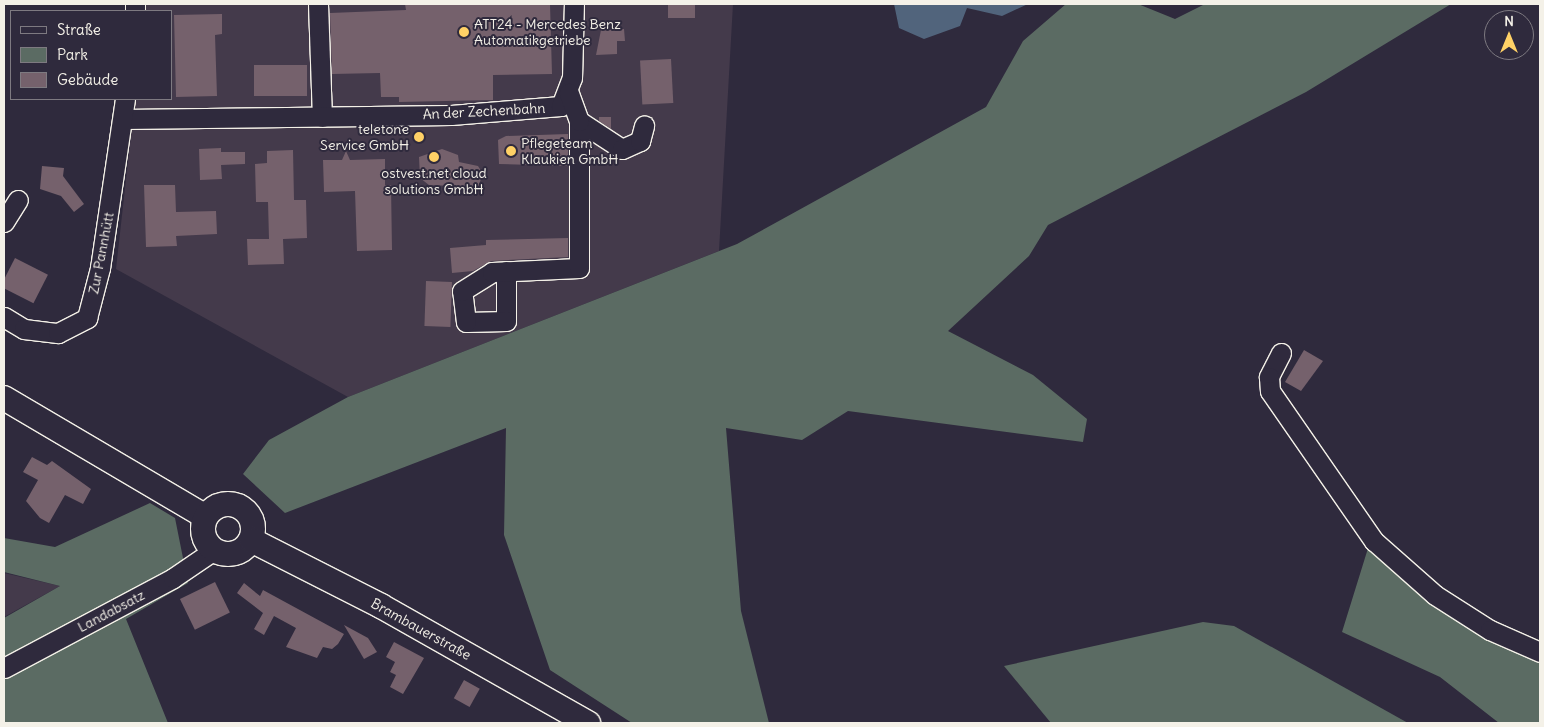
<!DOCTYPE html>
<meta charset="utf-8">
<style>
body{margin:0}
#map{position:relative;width:1544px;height:727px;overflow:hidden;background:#2f2a3d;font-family:Delius,sans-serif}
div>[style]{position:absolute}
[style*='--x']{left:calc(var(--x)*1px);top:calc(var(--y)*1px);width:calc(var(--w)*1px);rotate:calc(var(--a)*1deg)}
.built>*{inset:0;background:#443a4b}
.green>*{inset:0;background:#5b6b63}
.water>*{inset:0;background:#51647c}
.building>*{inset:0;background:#75616c;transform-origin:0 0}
.roads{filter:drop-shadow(1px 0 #f4f1e8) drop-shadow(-1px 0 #f4f1e8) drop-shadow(0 1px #f4f1e8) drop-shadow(0 -1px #f4f1e8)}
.minor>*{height:19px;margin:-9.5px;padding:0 9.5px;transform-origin:9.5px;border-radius:9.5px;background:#2f2a3d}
.major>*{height:24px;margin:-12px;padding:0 12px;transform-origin:12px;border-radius:12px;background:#2f2a3d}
.major>.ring{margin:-12px;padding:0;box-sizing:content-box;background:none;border:24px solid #2f2a3d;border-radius:50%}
.dots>*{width:14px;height:14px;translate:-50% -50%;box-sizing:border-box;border:2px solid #2f2a3d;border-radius:50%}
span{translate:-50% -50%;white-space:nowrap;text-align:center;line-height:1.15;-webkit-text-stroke:4px #2f2a3d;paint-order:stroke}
.poi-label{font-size:14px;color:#f4f1e8}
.left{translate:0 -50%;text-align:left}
.right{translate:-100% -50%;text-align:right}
.street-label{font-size:14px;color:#f4f1e8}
.frame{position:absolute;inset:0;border:5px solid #f4f1e8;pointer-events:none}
.legend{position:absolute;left:10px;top:10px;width:162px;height:90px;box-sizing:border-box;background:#2f2a3d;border:1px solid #7e7a81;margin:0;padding:6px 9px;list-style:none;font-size:15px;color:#f4f1e8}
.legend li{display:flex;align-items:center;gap:10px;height:25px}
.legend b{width:25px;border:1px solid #7e7a81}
.north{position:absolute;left:1484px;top:10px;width:50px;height:50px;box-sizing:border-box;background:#2f2a3d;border:1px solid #7e7a81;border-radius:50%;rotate:0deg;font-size:14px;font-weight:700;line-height:20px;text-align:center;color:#f4f1e8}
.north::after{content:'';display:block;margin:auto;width:18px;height:22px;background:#ffd166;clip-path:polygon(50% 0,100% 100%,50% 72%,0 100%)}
</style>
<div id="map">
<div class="built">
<i style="clip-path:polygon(145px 4px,733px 4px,719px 251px,348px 397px,116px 269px,135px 99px,171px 99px,171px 11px,144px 11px)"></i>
<i style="clip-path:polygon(4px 573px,60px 586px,4px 617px)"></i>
</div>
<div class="green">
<i style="clip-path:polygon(1066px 4px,1138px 4px,1175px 19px,1205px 4px,1451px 4px,1306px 92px,1048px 225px,1029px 256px,948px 331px,1033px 375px,1087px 419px,1083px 442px,848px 411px,802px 440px,726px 428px,741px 611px,769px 723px,632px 723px,550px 670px,504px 535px,506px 428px,285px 513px,243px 474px,269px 440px,348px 397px,737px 244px,986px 107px,1023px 41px)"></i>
<i style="clip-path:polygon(150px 503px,175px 518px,188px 583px,126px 619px,168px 723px,4px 723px,4px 618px,60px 586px,4px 572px,4px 538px,55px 547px)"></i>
<i style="clip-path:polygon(1369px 545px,1462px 623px,1540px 658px,1540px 723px,1499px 723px,1440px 677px,1342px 632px)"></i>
<i style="clip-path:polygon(1203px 622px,1234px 626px,1408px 723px,1051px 723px,1004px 666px)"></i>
</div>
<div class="water">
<i style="clip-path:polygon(894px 4px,1028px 4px,1002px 16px,967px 8px,960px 26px,924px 39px,899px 28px)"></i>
</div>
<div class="building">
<i style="clip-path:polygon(405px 4px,550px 4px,552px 74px,493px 75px,493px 100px,399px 102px,399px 97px,381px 97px,380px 73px,332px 74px,330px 13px,406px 10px)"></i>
<i style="left:668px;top:4px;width:27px;height:14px"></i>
<i style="clip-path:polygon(222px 14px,222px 34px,215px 35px,217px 96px,176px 97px,174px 15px)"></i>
<i style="clip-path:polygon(624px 29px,625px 41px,617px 41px,617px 54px,596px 55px,601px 30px)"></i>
<i style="left:671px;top:59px;width:44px;height:31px;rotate:87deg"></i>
<i style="left:307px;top:65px;width:31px;height:53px;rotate:90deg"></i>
<i style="clip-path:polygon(599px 117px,611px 117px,611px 129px,599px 121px)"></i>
<i style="clip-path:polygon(568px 134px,568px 166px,499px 164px,498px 140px,506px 136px)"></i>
<i style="clip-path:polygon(221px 148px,221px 152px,245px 152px,245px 164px,221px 165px,222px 179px,200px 180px,199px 149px)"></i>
<i style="clip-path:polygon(442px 149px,458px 155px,459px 162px,478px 166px,483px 174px,478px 187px,429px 185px,420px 178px,419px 157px)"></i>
<i style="clip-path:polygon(293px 150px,294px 200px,306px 200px,307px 238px,283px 239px,284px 264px,248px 265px,247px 239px,269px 239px,268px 202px,256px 202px,255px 164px,267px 163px,267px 151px)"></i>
<i style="clip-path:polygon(346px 151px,350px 160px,385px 159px,385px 185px,391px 185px,392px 250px,357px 251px,355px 191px,324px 192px,323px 160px,342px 160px)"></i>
<i style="clip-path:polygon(42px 166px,64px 168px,63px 176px,84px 204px,74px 212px,61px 196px,40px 189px)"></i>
<i style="clip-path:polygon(144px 185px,175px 185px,176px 212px,216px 211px,217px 234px,176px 236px,177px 246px,146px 247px)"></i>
<i style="clip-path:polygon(568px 238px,568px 257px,491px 261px,473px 271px,452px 273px,450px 248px,486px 245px,486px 240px)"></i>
<i style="left:15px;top:258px;width:37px;height:32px;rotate:27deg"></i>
<i style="left:426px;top:281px;width:26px;height:45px;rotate:2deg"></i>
<i style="clip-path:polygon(1304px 350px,1323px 361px,1301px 391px,1285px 382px)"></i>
<i style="clip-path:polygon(32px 457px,47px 465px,52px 461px,91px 489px,83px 504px,65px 495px,49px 523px,40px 518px,26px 501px,38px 480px,23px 472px)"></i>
<i style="left:215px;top:582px;width:34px;height:39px;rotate:64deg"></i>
<i style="clip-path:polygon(244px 583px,260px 596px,263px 590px,344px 634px,338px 644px,332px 649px,323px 647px,317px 658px,286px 647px,296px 628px,274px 616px,264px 635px,254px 629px,263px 613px,237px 593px)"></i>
<i style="clip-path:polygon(344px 625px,368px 638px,377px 652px,364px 659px)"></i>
<i style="clip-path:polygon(394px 642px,424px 658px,403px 694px,390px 687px,396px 675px,390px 672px,395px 662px,386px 657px)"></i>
<i style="left:464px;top:680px;width:18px;height:21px;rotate:29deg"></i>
</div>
<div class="roads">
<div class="minor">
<i style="--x:318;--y:4;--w:113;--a:88"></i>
<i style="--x:135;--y:11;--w:7;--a:-90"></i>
<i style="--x:123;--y:119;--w:328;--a:-0.7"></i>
<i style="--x:451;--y:115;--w:110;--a:-4.7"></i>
<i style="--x:561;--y:106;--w:30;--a:-69"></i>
<i style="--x:572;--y:78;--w:74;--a:-88.5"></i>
<i style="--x:579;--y:121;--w:51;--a:33.1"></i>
<i style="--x:622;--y:149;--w:20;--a:-24"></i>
<i style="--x:640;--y:141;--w:16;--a:-75"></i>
<i style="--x:4;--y:222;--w:26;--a:-58"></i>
<i style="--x:506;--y:271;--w:50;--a:90"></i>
<i style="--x:506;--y:321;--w:40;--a:178.6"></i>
<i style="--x:466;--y:322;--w:31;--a:-97"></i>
<i style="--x:462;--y:291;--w:36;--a:-32"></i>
<i style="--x:492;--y:272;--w:87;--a:-2.6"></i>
<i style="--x:579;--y:268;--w:147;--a:-90"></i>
<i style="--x:579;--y:121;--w:30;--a:-110"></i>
<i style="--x:4;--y:317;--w:23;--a:31"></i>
<i style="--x:24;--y:329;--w:34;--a:7"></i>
<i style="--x:58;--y:333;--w:33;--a:-27"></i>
<i style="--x:87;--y:318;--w:52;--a:-75.4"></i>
<i style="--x:100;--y:268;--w:171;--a:-81.6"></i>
<i style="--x:1281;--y:353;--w:27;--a:117"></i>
<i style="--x:1269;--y:377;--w:14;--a:86"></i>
<i style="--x:1270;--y:391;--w:183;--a:55.3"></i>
<i style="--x:1374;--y:541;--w:81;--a:41.5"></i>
<i style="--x:1435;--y:595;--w:65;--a:32.5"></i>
<i style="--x:1490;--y:630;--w:55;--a:23.7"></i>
<i style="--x:4;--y:668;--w:191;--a:-28"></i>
<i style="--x:173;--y:578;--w:50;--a:-34.3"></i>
</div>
<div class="major">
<i style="--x:4;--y:398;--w:234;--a:30.5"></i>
<i class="ring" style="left:203px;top:504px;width:26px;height:26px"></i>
<i style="--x:251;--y:540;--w:146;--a:26.9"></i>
<i style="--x:381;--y:606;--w:238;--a:29.5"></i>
</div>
</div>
<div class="dots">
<i style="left:464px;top:32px;background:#ffd166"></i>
<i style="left:419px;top:137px;background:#ffd166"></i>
<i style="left:511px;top:151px;background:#ffd166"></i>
<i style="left:434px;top:157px;background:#ffd166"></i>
</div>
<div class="poi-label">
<span class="left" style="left:474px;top:32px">ATT24 - Mercedes Benz<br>Automatikgetriebe</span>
<span class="right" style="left:409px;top:137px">teletone<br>Service GmbH</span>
<span class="left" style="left:521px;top:151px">Pflegeteam<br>Klaukien GmbH</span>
<span style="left:434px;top:181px">ostvest.net cloud<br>solutions GmbH</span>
</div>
<div class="street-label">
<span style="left:484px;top:111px;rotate:-3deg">An der Zechenbahn</span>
<span style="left:101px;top:253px;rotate:-79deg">Zur Pannhütt</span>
<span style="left:111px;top:611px;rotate:-28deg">Landabsatz</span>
<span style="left:421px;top:629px;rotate:29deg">Brambauerstraße</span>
</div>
<div class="frame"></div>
<ul class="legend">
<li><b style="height:6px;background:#2f2a3d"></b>Straße</li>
<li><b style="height:14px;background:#5b6b63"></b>Park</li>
<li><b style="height:14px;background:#75616c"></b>Gebäude</li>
</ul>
<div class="north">N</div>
</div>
